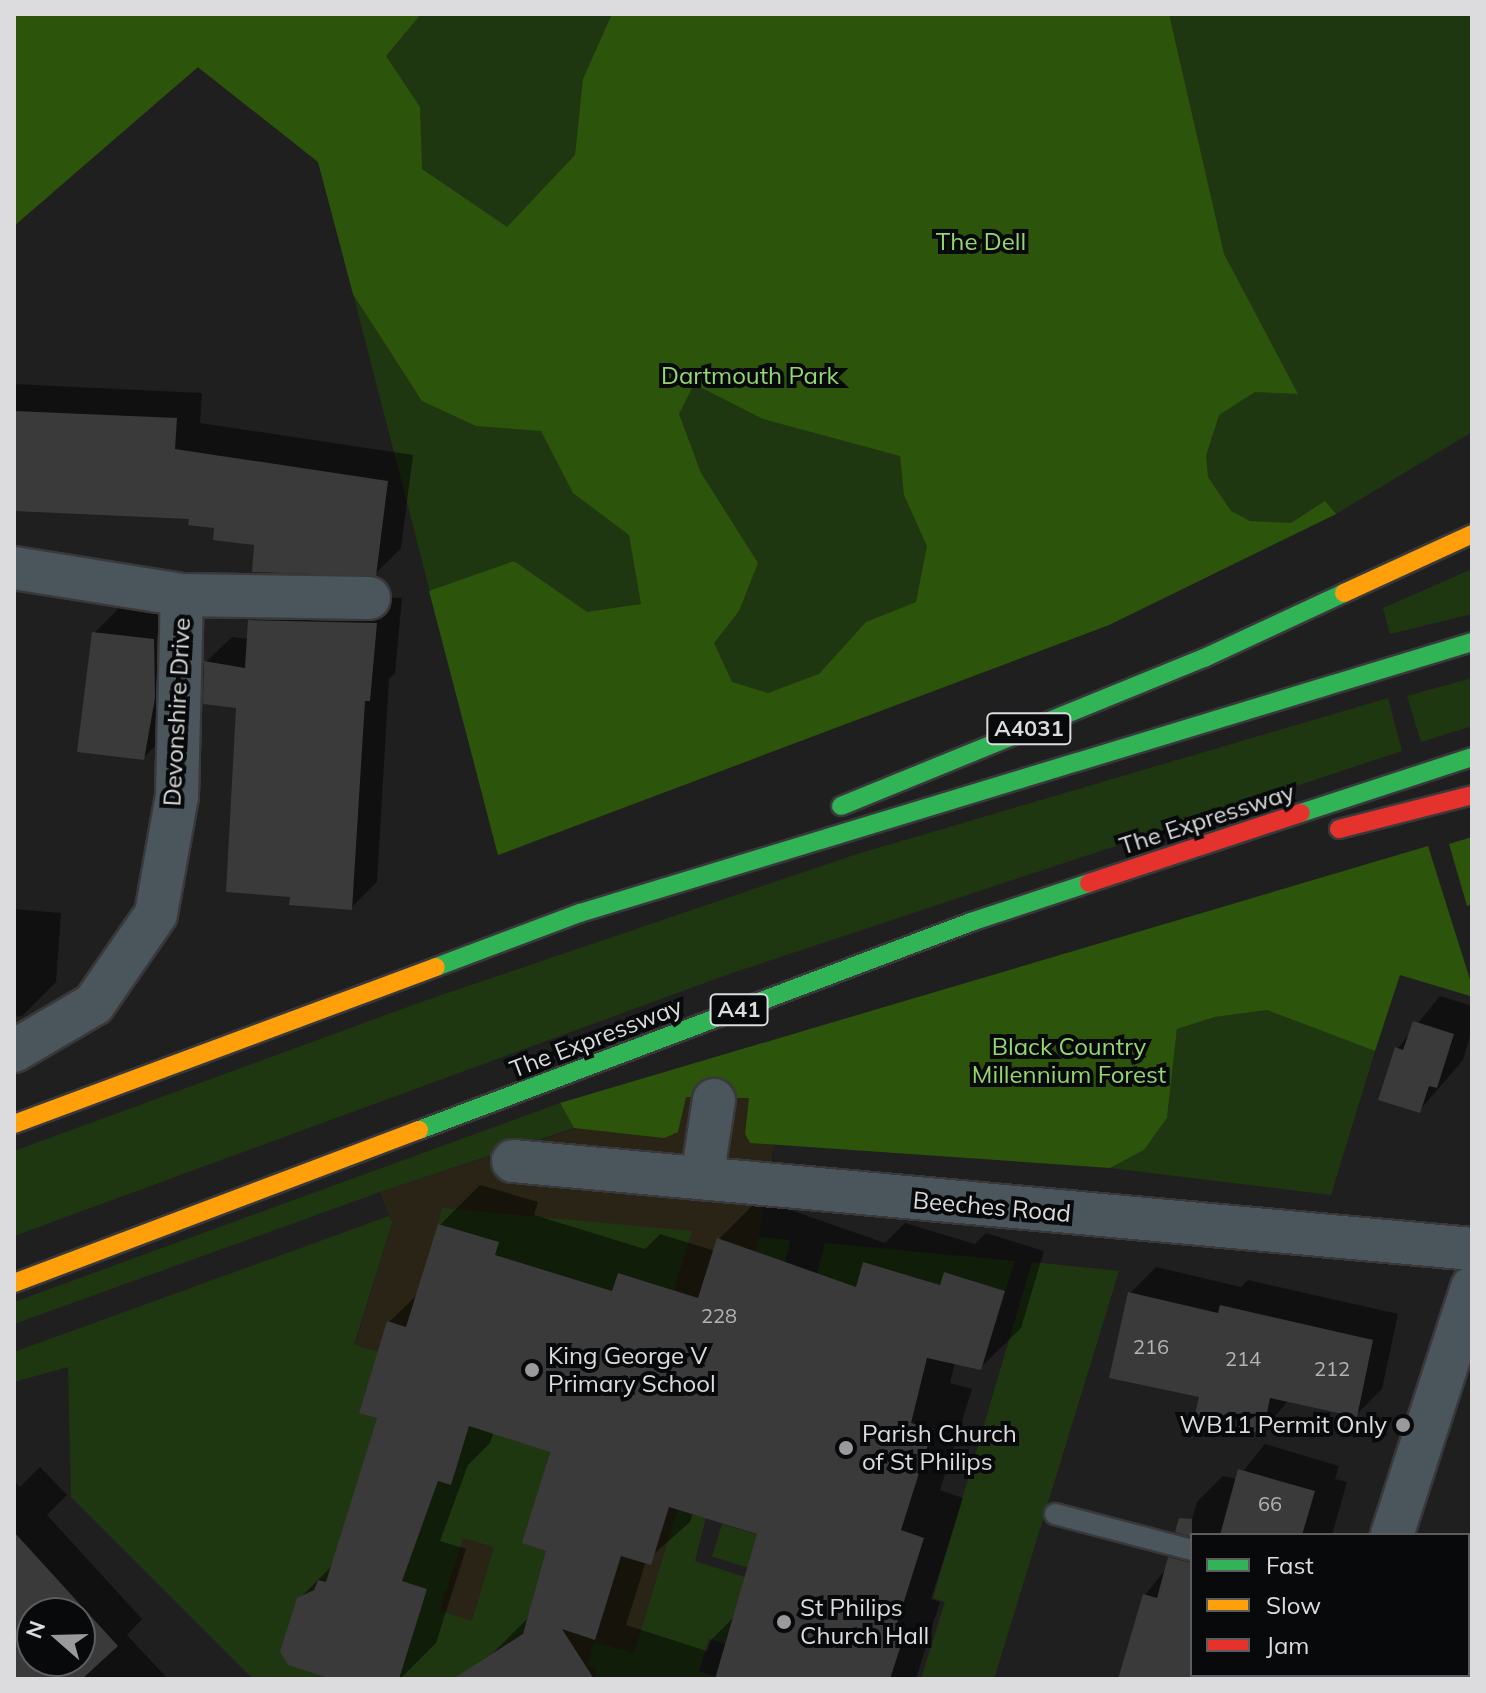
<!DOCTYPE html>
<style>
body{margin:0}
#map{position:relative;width:1486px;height:1693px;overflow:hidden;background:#1f1f20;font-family:Mulish,sans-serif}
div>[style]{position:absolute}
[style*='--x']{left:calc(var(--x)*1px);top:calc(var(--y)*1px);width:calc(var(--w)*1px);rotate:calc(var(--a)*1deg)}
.education>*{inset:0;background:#2a2416}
.green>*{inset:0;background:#1f3710;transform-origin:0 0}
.forest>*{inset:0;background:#2c540b}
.shadow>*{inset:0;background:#0007}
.building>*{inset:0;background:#3a3a3b}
.roads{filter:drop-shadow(2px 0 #39393b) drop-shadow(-2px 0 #39393b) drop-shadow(0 2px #39393b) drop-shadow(0 -2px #39393b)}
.lane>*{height:20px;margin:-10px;padding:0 10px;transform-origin:10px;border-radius:10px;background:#4b565c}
.street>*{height:42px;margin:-21px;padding:0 21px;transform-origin:21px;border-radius:21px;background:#4b565c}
.fast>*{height:18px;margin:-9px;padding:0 9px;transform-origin:9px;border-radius:9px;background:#30b455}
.slow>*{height:18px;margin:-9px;padding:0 9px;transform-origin:9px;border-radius:9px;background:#ff9f0a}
.jam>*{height:18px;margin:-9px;padding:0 9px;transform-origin:9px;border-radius:9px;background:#e5322d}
.dots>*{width:22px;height:22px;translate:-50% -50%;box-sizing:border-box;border:4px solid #08090a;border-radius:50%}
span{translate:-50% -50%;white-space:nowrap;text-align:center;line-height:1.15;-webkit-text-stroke:8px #08090a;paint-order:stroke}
.number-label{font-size:20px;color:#b4b4b5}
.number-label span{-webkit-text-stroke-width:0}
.shield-label span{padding:2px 6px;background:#08090a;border:2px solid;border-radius:6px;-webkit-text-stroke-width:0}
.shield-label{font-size:22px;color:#dcdcde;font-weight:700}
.park-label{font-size:24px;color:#94d670}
.street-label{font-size:24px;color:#dcdcde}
.poi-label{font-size:24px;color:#dcdcde}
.left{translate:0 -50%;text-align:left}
.right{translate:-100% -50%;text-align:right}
.frame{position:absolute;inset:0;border:16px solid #dcdcde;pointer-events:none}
.legend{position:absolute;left:1190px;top:1533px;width:280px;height:144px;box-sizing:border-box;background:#08090a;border:2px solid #5d5d5f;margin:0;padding:10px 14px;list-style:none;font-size:24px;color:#dcdcde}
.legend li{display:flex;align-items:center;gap:16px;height:40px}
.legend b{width:40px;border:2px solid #5d5d5f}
.north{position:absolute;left:16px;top:1597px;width:80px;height:80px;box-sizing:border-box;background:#08090a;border:2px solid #5d5d5f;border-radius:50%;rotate:290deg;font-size:22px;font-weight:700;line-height:32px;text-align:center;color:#dcdcde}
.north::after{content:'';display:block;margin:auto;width:28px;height:36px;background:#9a9a9c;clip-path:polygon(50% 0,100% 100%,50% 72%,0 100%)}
</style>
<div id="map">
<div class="education">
<i style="clip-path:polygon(787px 1060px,759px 1237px,629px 1669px,645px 1679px,253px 1679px,392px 1223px,380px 1192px)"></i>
</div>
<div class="green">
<i style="clip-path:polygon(14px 14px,1472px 14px,1472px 432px,1336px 514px,1109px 625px,498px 855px,319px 162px,197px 67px,14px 226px)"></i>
<i style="clip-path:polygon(1472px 569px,1472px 614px,1390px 634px,1383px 608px)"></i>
<i style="clip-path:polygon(1472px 678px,1472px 726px,1421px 742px,1407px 696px)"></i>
<i style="clip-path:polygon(1388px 698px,1402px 751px,729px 974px,14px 1236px,14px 1151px,424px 1001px,854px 855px)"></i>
<i style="clip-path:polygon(1267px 1010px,1375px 1051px,1331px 1195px,1110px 1168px,1144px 1150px,1167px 1118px,1177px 1029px,1215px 1017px)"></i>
<i style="clip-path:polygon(560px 1103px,574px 1128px,380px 1192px,14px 1324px,14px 1302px)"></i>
<i style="clip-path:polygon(442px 1208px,692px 1231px,674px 1290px,619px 1273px,612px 1291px,495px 1255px,498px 1242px,438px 1224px)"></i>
<i style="clip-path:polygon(389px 1216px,392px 1223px,354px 1345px,378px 1352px,359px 1412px,377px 1418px,326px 1582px,318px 1580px,314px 1590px,297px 1598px,280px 1650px,289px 1665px,331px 1679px,253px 1679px,71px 1497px,68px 1367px,14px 1382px,14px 1352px)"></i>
<i style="clip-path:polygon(759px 1237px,790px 1240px,737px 1470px,719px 1466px,695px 1561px,745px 1577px,725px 1644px,709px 1639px,699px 1671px,723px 1679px,594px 1679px,597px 1668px,588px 1665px,594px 1642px,634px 1653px)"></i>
<i style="clip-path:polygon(825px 1243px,1015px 1261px,1005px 1291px,945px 1272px,940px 1285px,864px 1262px,856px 1287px,817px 1275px)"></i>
<i style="clip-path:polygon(1032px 1262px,1119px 1271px,994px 1679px,921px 1679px,945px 1602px,933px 1598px)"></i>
<i style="clip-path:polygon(evenodd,469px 1426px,555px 1453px,522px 1543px,556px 1554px,536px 1587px,533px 1598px,542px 1601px,525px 1656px,500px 1648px,485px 1658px,479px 1679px,399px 1679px,393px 1579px,426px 1477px,451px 1485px,469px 1426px,463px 1538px,494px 1547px,472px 1621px,440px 1611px,463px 1538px)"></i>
<i style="left:722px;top:1524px;width:197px;height:34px;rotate:17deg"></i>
</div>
<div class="forest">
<i style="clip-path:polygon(evenodd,14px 14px,421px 14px,386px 56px,420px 107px,422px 169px,507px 227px,575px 155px,583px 79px,612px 14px,1169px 14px,1224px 254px,1298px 394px,1255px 392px,1219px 415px,1206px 456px,1208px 477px,1231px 511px,1250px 521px,1291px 523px,1325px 501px,1336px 514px,1109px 625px,498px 855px,429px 591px,514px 561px,587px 612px,641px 604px,629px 535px,573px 493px,541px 431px,476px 426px,422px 401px,353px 294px,318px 162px,198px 67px,14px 226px,14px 14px,694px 384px,763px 419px,900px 456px,904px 495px,927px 546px,916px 602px,866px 622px,819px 674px,768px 693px,732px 682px,714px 643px,739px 611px,758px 563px,701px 473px,679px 414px,694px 384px)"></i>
<i style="clip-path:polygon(1472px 837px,1472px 904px,1467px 906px,1449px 844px)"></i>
<i style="clip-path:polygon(1428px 846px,1472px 986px,1470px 996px,1400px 975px,1375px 1051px,1267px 1010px,1215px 1017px,1177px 1029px,1167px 1118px,1144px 1150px,1110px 1168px,750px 1143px,745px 1134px,749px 1098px,686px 1097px,678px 1132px,664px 1138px,574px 1128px,560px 1103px)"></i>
</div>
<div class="shadow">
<i style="clip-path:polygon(14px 384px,202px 393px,200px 423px,413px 455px,401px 548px,375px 574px,256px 544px,191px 517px,14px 507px)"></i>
<i style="clip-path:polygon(276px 595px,402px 598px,395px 673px,389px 679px,377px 882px,351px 908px,292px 896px,238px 706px,206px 662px,232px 637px,249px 639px,250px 621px)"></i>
<i style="clip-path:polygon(120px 607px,179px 614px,169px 732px,143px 758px,94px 633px)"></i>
<i style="clip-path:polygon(14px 909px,61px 913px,56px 982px,22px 1016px,14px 1017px)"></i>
<i style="clip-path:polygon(1440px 996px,1472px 1006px,1472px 1029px,1463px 1060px,1419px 1111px,1397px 1049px)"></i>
<i style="clip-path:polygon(evenodd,480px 1185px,538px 1202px,534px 1215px,645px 1249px,660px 1234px,715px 1251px,719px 1239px,759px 1199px,885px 1243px,905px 1223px,975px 1244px,986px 1233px,1044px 1251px,1021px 1328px,980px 1368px,955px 1363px,950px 1383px,972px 1389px,940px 1490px,963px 1498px,931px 1599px,940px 1602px,916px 1679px,481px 1679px,487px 1659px,529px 1617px,548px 1550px,524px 1542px,551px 1447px,494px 1431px,490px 1443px,468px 1465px,440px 1541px,466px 1549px,436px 1643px,400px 1679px,338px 1679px,299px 1599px,334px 1564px,380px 1417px,389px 1322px,419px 1293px,440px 1225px,480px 1185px,693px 1513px,760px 1533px,736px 1615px,711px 1640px,707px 1651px,626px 1625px,646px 1561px,690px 1522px,693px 1513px)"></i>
<i style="clip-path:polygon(1156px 1267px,1241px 1287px,1248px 1280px,1398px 1314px,1382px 1389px,1356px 1415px,1289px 1400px,1262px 1431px,1201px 1396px,1130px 1293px)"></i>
<i style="clip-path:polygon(1265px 1444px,1339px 1466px,1335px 1479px,1347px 1482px,1332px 1535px,1188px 1534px,1197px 1502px,1223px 1476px,1237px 1479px)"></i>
<i style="clip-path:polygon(evenodd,40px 1467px,67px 1495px,47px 1515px,142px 1619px,127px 1635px,168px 1679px,28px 1679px,14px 1665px,14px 1481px,20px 1487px,40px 1467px,32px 1613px,80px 1613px,80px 1661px,32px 1661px,32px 1613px)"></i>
<i style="clip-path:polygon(1192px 1536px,1192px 1675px,1298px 1675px,1297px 1679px,1128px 1679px,1145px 1595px)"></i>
<i style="clip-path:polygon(1472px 1551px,1472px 1679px,1427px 1679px,1468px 1675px)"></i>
</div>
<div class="building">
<i style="clip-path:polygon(14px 411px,177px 418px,175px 449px,388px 481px,376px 576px,252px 572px,254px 545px,213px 540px,214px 528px,188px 525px,189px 519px,14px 511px)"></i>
<i style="clip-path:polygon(248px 620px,377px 623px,370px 701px,365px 701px,352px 910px,289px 905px,290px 897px,226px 892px,236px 708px,203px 704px,204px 661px,245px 668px)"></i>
<i style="clip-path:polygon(92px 632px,154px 639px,155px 698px,144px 760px,77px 752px)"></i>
<i style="clip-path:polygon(1413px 1021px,1454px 1034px,1437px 1088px,1429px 1086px,1420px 1113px,1378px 1100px,1395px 1047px,1403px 1050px)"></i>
<i style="clip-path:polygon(438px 1224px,499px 1242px,495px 1255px,612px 1291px,618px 1273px,698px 1298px,717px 1238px,856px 1287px,863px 1262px,940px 1285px,944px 1272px,1005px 1291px,981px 1370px,927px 1358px,911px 1423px,933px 1429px,901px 1530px,924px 1538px,892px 1639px,902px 1642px,890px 1679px,715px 1679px,757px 1534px,669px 1507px,651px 1565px,621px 1556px,595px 1640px,562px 1629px,594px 1679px,453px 1679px,523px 1634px,546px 1551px,522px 1543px,550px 1452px,469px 1426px,451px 1485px,438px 1481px,402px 1581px,427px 1589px,399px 1679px,331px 1679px,288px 1665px,280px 1651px,297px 1598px,314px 1590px,318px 1580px,326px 1582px,377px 1418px,359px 1413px,387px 1321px,406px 1327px)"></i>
<i style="clip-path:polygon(1128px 1292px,1218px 1313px,1220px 1305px,1373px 1340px,1357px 1417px,1270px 1398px,1263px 1434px,1194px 1418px,1199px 1397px,1109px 1378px)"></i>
<i style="clip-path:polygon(1238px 1469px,1315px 1491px,1302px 1535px,1220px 1535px)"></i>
<i style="clip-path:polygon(1179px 1518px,1192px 1519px,1192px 1537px,1175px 1532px)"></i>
<i style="clip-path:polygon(evenodd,14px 1532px,118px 1646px,82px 1679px,14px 1679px,14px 1532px,32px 1613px,80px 1613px,80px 1661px,32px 1661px,32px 1613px)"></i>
<i style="clip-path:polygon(1168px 1557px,1192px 1563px,1192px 1679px,1118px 1679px,1143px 1594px,1157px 1598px)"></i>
</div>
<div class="roads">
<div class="lane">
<i style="--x:1055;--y:1514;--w:142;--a:14.7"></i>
</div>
<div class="street">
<i style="--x:14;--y:568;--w:170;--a:9.1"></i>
<i style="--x:182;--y:595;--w:187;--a:0.9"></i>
<i style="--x:14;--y:1051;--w:93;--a:-30.4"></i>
<i style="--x:94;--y:1004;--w:109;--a:-55.4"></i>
<i style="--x:156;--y:914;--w:120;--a:-79.9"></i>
<i style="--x:177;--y:796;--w:201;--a:-88.6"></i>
<i style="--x:513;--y:1161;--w:963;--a:5.24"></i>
<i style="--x:702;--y:1178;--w:79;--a:-81.3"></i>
<i style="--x:1392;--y:1535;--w:260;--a:-72.1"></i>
<i style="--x:1347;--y:1679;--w:4;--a:-76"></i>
</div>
<div class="fast">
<i style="--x:841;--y:806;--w:392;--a:-22.2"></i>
<i style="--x:1204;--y:658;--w:154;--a:-24.9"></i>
<i style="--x:1301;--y:813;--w:180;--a:-18.1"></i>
<i style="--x:436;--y:967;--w:154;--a:-20.6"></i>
<i style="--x:580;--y:913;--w:932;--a:-16.9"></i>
<i style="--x:419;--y:1130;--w:590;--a:-20.65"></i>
<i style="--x:971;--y:922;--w:124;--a:-18.3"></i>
</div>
<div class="slow">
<i style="--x:1344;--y:593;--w:141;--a:-24.7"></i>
<i style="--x:14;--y:1124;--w:450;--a:-20.4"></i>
<i style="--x:14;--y:1283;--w:433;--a:-20.7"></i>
</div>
<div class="jam">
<i style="--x:1339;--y:829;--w:137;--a:-14.3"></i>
<i style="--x:1089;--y:883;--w:223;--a:-18.3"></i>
</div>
</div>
<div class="dots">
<i style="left:532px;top:1370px;background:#9a9a9c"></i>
<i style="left:1403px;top:1425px;background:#9a9a9c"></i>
<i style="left:846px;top:1448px;background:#9a9a9c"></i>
<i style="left:784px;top:1622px;background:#9a9a9c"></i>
</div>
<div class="number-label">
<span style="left:719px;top:1315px">228</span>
<span style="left:1151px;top:1346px">216</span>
<span style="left:1243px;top:1358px">214</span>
<span style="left:1332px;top:1368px">212</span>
<span style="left:1270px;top:1503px">66</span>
</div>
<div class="shield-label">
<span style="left:1029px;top:729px">A4031</span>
<span style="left:739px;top:1010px">A41</span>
</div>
<div class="park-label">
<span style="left:981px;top:242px">The Dell</span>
<span style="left:750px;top:376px">Dartmouth Park</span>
<span style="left:1069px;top:1061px">Black Country<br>Millennium Forest</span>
</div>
<div class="street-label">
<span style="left:177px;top:712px;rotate:-87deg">Devonshire Drive</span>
<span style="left:1207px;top:819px;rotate:-18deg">The Expressway</span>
<span style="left:596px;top:1038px;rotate:-21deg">The Expressway</span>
<span style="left:992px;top:1207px;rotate:5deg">Beeches Road</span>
</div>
<div class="poi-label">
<span class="left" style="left:548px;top:1370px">King George V<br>Primary School</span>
<span class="right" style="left:1387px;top:1425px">WB11 Permit Only</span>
<span class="left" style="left:862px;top:1448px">Parish Church<br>of St Philips</span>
<span class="left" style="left:800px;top:1622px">St Philips<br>Church Hall</span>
</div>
<div class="frame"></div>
<ul class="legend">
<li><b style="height:10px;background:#30b455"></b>Fast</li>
<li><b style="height:10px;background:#ff9f0a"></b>Slow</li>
<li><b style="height:10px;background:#e5322d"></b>Jam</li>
</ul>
<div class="north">N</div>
</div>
